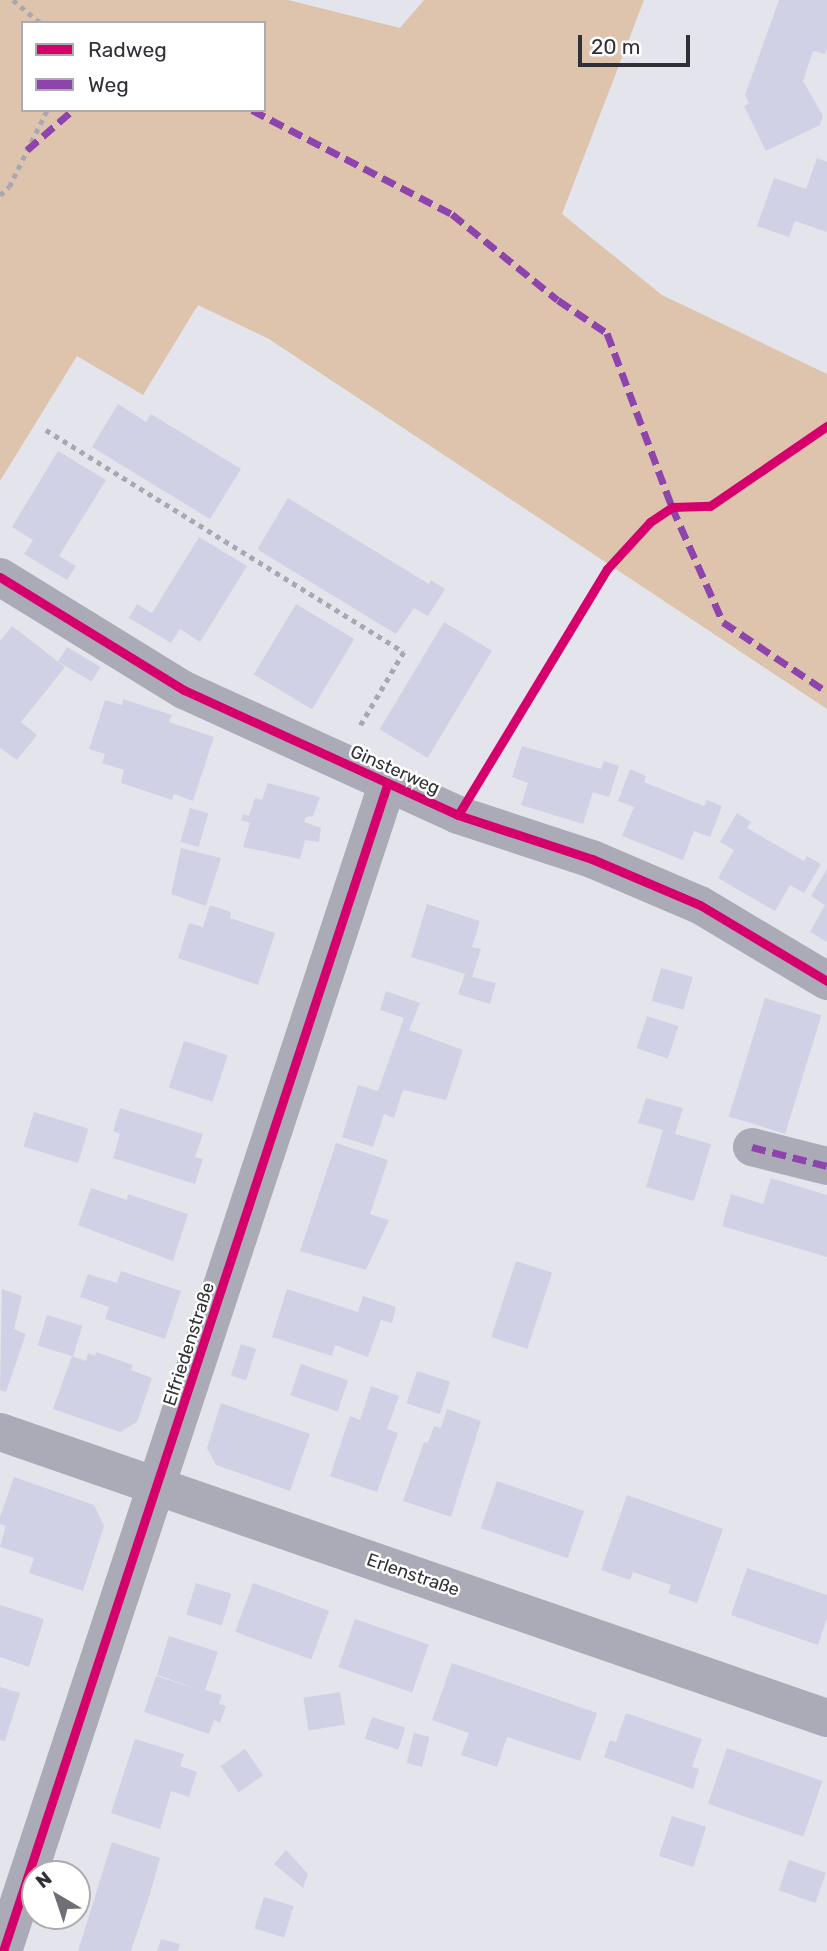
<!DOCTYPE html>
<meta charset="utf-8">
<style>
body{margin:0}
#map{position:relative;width:827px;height:1951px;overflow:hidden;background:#e4e4ec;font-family:Rubik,sans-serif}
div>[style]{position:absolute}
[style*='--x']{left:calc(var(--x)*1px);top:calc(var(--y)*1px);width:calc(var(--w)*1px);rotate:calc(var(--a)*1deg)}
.green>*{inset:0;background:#dec3ad}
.building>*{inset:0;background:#d1d1e5;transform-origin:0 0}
.path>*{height:4.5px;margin-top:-2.25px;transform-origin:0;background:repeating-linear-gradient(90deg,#a8a8b2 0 5px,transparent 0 10px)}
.minor>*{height:38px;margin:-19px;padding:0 19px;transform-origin:19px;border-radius:19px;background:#aaabb6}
.quiet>*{height:7px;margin-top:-3.5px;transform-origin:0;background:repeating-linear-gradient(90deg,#8e44ad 0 14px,transparent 0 21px)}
.cycleway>*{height:9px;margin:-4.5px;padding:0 4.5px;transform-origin:4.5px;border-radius:4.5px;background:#d6006c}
span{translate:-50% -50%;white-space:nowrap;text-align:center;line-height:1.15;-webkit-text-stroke:5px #fff;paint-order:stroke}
.street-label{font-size:18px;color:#303036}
.legend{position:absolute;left:21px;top:21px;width:245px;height:91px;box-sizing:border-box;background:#fff;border:2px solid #acacaf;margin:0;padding:9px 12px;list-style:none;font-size:21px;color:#303036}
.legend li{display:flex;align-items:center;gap:14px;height:35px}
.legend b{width:35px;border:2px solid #acacaf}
.north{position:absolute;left:21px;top:1860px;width:70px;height:70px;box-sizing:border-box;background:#fff;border:2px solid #acacaf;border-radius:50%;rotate:321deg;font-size:19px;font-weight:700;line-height:28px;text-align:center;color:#303036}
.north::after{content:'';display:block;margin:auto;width:24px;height:32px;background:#6f6f76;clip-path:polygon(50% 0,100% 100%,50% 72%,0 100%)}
.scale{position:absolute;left:578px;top:35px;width:112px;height:32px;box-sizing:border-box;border:4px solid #303036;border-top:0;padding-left:9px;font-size:21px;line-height:24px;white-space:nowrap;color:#303036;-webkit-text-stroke:5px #fff;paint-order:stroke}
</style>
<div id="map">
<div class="green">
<i style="clip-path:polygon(evenodd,0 0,288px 0,400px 28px,424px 0,644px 0,562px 214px,662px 295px,827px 374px,827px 709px,269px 339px,198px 305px,143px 395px,77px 356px,0 481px,0 0,23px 23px,264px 23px,264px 110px,23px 110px,23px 23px)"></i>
</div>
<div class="building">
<i style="clip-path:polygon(779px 0,827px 0,827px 48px,825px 54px,813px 51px,803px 81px,823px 116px,820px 125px,766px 151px,744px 106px,749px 103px,745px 95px)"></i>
<i style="clip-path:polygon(817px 158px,827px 162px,827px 232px,795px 221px,789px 237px,757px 226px,774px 178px,806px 189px)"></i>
<i style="clip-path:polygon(118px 404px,146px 422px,151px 414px,241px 469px,210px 519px,92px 447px)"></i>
<i style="clip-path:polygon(58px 451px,106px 480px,59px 556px,76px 566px,67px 580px,24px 554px,33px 540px,12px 527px)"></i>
<i style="clip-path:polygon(288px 498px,429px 584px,431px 580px,445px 589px,428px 616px,414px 608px,396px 634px,260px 551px,258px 548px)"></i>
<i style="clip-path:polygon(199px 537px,247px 566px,200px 642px,180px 629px,171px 643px,129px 618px,137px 604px,152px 613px)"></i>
<i style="left:296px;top:604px;width:68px;height:82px;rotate:31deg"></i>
<i style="left:444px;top:622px;width:56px;height:125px;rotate:31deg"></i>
<i style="clip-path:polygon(12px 626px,65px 667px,21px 722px,37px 735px,17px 760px,0 748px,0 641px)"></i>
<i style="left:67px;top:647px;width:39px;height:17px;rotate:31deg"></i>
<i style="clip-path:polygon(123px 699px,172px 715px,169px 722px,214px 737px,193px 801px,174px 794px,172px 800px,121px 783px,124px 770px,102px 763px,105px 754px,89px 749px,105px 700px,122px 705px)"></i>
<i style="clip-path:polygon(522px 746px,601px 769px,604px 761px,619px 766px,609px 797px,593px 792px,583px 824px,521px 805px,528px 783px,512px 777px)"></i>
<i style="clip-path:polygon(630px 769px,646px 776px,644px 782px,704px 806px,707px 800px,722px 806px,710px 837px,694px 831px,683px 860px,622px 836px,634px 807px,618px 801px)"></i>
<i style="clip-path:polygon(268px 783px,320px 797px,313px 816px,306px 817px,304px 822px,321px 828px,319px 842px,305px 840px,300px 859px,243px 847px,250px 823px,241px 820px,243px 814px,249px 816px,255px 798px,262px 800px)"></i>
<i style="left:190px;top:808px;width:19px;height:35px;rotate:16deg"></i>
<i style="clip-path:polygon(737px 813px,751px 822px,747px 828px,804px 861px,807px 856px,821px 864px,804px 893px,790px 885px,775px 911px,718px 878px,734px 850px,720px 842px)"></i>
<i style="clip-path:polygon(181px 848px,221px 858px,206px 906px,171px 894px)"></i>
<i style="clip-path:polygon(827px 869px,827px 942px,810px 932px,825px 905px,811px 896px)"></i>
<i style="clip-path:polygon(427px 904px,480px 921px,472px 947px,481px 949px,472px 977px,496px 983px,490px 1004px,458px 994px,465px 974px,411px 957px)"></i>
<i style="clip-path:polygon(210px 905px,231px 912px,230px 918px,275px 933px,258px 985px,178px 958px,189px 923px,203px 927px)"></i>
<i style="left:661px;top:968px;width:33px;height:34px;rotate:16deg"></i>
<i style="clip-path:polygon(386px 991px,420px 1003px,409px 1030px,463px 1050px,446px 1100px,403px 1090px,394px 1118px,384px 1114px,373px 1147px,342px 1137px,358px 1085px,378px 1091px,404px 1018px,380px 1010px)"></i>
<i style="left:765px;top:998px;width:59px;height:124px;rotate:17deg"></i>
<i style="left:647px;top:1016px;width:33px;height:34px;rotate:18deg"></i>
<i style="left:184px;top:1041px;width:46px;height:49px;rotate:18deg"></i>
<i style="clip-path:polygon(646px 1098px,683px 1108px,675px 1134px,711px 1144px,694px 1201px,646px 1187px,663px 1130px,638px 1123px)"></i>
<i style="clip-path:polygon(120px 1108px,203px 1134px,195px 1157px,203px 1159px,195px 1184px,113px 1158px,120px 1134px,113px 1131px)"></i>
<i style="left:34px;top:1112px;width:57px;height:36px;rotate:17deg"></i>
<i style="clip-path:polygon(336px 1143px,388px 1160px,370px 1214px,389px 1220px,366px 1270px,300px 1251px)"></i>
<i style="clip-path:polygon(771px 1178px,827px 1195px,827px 1257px,722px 1226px,731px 1194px,763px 1204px)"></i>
<i style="clip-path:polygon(91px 1188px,127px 1200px,128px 1194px,188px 1214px,173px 1261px,78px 1225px)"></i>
<i style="left:516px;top:1261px;width:38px;height:80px;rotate:18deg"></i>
<i style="clip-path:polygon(121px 1271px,181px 1291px,165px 1339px,105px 1319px,109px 1307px,80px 1297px,88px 1274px,117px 1283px)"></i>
<i style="clip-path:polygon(2px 1289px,22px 1296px,14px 1329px,26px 1334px,6px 1392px,0 1390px)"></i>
<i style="clip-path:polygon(287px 1289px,358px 1312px,363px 1296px,396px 1307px,392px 1323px,381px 1320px,368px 1357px,335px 1345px,332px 1356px,272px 1337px)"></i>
<i style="left:47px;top:1315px;width:37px;height:32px;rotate:17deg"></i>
<i style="left:241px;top:1344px;width:16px;height:33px;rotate:18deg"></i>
<i style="clip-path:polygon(96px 1352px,133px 1365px,131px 1370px,152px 1378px,137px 1422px,120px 1432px,53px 1409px,72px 1356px,86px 1361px,88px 1353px,95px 1356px)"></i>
<i style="left:301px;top:1364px;width:50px;height:33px;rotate:19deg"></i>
<i style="left:417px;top:1371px;width:35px;height:34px;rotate:18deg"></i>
<i style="clip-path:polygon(371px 1386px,399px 1396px,387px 1429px,398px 1433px,377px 1492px,330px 1476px,350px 1416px,360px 1420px)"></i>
<i style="clip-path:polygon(221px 1403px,310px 1434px,290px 1491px,216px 1465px,207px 1448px)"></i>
<i style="clip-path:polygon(447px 1409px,481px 1421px,451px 1517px,403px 1501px,424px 1442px,428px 1443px,434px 1426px,441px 1428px)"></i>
<i style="clip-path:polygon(14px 1477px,94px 1505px,104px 1526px,83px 1591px,29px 1573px,34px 1558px,0 1547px,6px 1526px,0 1524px,0 1517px)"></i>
<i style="left:497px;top:1481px;width:92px;height:50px;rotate:19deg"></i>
<i style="clip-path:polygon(627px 1495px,723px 1529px,697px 1603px,668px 1593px,671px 1585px,633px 1572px,630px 1580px,601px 1570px)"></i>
<i style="clip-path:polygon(747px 1568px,827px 1595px,827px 1618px,818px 1645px,731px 1615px)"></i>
<i style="left:196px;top:1583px;width:37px;height:33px;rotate:17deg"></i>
<i style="left:253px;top:1583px;width:81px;height:52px;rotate:20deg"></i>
<i style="clip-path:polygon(0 1605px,44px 1619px,29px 1667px,0 1657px)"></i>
<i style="left:355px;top:1619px;width:78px;height:51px;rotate:19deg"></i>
<i style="clip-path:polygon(169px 1636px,218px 1652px,205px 1690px,222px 1695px,219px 1704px,226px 1706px,220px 1723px,214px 1720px,209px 1734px,144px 1712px,156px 1676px,203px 1691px,157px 1675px)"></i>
<i style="clip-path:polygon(452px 1663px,597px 1713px,580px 1761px,507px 1737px,497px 1767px,461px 1755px,469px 1733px,432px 1720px)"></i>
<i style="clip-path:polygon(0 1687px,20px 1693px,5px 1741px,0 1740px)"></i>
<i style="left:340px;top:1692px;width:33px;height:37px;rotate:81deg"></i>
<i style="clip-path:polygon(626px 1713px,702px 1739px,692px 1767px,699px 1769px,693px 1789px,604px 1757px,610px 1740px,616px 1742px)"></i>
<i style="left:372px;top:1717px;width:35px;height:23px;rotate:18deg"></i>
<i style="left:414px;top:1733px;width:16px;height:31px;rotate:14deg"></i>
<i style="clip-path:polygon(135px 1739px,184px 1754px,180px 1766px,197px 1772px,189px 1797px,171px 1791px,160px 1829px,111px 1813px)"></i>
<i style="left:727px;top:1748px;width:101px;height:59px;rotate:19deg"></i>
<i style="left:245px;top:1749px;width:32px;height:30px;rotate:55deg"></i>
<i style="left:672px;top:1816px;width:36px;height:42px;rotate:18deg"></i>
<i style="clip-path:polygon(112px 1842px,160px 1858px,150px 1894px,131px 1951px,78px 1951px)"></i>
<i style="clip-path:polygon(286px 1850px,308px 1874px,303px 1888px,274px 1864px)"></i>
<i style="left:789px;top:1860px;width:39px;height:32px;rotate:19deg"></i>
<i style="left:264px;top:1897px;width:31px;height:33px;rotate:17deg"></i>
<i style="clip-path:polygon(161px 1939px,180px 1944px,178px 1951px,157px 1951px)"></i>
</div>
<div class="path">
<i style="--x:13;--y:0;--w:35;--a:40"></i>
<i style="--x:0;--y:195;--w:12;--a:-42"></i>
<i style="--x:9;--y:187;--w:86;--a:-63.7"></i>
<i style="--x:46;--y:430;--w:421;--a:31.8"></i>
<i style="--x:404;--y:652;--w:88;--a:120.6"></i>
</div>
<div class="minor">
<i style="--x:0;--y:577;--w:216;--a:31.6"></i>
<i style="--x:184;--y:690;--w:301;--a:24.5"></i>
<i style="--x:458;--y:815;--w:141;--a:18.2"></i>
<i style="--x:592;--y:859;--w:117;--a:23.1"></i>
<i style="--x:700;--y:905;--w:148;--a:30.9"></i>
<i style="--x:752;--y:1147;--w:77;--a:14.2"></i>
<i style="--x:0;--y:1432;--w:875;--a:19.08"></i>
<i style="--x:3;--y:1951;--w:1228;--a:-71.77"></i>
</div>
<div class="quiet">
<i style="--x:252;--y:110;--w:225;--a:27.5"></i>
<i style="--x:452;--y:214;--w:136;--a:39.1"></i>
<i style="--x:558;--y:300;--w:59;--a:34"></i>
<i style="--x:607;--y:333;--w:186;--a:69.5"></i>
<i style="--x:672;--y:507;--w:126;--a:66.1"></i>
<i style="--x:723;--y:622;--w:125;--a:33.9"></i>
<i style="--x:27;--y:150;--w:61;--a:-41"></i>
<i style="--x:752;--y:1147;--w:77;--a:14.2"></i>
</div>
<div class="cycleway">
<i style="--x:0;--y:577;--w:216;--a:31.6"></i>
<i style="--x:184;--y:690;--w:301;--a:24.5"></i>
<i style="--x:458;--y:815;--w:141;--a:18.2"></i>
<i style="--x:592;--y:859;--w:117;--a:23.1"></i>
<i style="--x:700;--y:905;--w:148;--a:30.9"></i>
<i style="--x:458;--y:815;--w:288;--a:-58.8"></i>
<i style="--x:607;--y:569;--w:64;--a:-47.5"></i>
<i style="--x:650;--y:522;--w:27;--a:-34"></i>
<i style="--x:672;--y:507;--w:38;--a:-2"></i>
<i style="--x:710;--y:506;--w:142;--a:-34.4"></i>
<i style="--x:3;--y:1951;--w:1228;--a:-71.77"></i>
</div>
<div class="street-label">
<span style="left:395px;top:770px;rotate:24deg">Ginsterweg</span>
<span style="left:189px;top:1344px;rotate:-72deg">Elfriedenstraße</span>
<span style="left:413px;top:1575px;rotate:19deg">Erlenstraße</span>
</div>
<ul class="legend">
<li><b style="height:9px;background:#d6006c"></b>Radweg</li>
<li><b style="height:9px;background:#8e44ad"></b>Weg</li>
</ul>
<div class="north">N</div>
<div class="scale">20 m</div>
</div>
